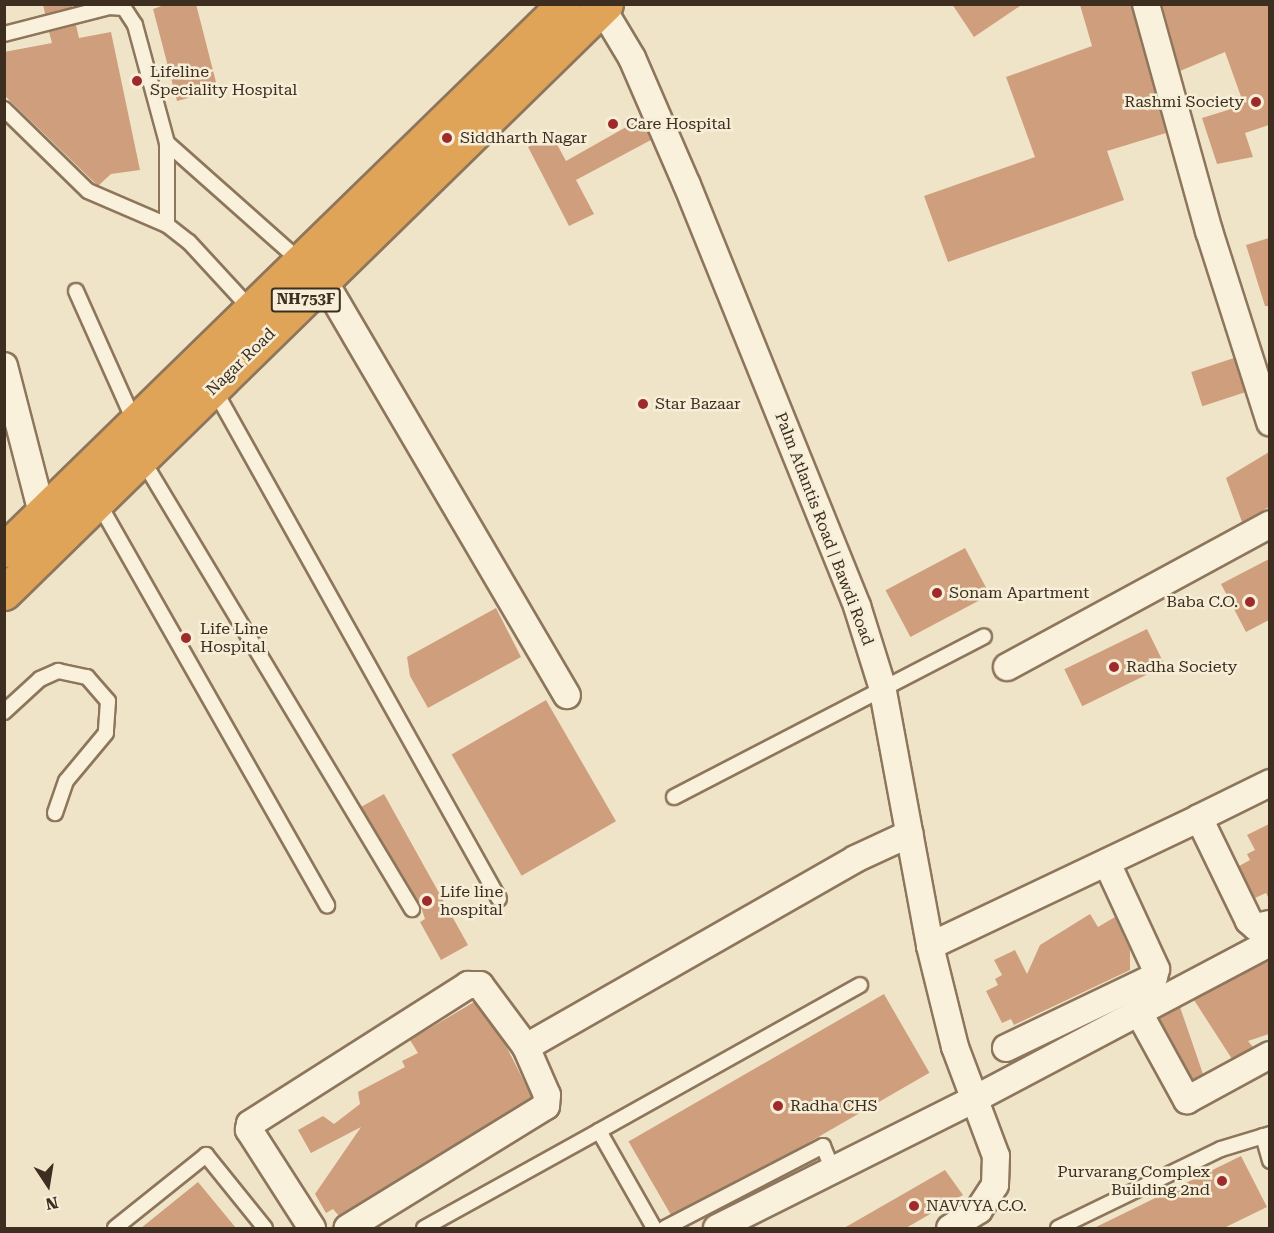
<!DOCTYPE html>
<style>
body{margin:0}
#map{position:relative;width:1274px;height:1233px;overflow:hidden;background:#f0e4c8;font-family:"Roboto Serif",serif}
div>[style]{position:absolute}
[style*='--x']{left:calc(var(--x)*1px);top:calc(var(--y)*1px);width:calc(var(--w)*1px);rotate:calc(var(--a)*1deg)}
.building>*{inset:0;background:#cf9f7d;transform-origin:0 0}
.roads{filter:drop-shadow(2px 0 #8d765c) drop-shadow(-2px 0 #8d765c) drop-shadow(0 2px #8d765c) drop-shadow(0 -2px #8d765c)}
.lane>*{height:14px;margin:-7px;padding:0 7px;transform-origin:7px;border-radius:7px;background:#faf1dc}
.street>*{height:26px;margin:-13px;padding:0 13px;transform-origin:13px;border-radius:13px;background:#faf1dc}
.highway>*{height:33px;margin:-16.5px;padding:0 16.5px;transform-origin:16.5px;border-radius:16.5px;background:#e0a458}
.dots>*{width:16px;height:16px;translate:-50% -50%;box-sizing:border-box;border:3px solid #f7eed8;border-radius:50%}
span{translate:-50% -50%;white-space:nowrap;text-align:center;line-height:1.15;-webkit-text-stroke:5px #f7eed8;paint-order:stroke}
.shield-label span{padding:2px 4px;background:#f7eed8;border:2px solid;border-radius:4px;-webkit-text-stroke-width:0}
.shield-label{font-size:15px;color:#3d2e20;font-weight:700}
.poi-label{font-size:16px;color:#3d2e20}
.left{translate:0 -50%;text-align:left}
.right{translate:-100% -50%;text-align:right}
.street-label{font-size:16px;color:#3d2e20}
.frame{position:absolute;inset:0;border:6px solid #3d2e20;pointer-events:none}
.north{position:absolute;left:18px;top:1155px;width:60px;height:60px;-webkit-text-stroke:4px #f7eed8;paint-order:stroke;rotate:168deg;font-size:16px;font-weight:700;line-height:24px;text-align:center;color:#3d2e20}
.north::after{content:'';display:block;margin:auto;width:21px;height:27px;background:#3d2e20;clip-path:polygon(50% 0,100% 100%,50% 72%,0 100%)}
</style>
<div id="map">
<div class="building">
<i style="clip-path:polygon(43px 4px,72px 4px,72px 7px,45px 14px)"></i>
<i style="clip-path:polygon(167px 4px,196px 4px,218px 90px,177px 101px,153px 9px)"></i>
<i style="clip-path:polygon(952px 4px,1023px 4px,974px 37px)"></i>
<i style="clip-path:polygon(1131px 4px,1166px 133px,1107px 151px,1124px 200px,948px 262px,924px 196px,1035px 157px,1006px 77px,1092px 46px,1080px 5px)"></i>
<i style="clip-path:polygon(1162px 4px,1269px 4px,1269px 125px,1245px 133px,1253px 157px,1217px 164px,1202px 118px,1244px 105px,1225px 52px,1180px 71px)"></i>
<i style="clip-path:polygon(76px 25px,79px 38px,111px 32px,140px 170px,111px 174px,98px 186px,4px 95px,4px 52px,52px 43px,49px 32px)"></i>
<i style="clip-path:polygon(642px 118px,651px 140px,576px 180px,594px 214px,569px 226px,528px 147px,552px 135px,566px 161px)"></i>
<i style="clip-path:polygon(1269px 238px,1269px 306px,1265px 306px,1246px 245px)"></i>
<i style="left:1234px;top:358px;width:36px;height:45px;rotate:72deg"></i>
<i style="clip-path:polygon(1269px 452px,1269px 507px,1242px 522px,1226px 478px)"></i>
<i style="left:965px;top:548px;width:53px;height:90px;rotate:62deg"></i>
<i style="clip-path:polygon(1269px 559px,1269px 620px,1246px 632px,1221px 584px)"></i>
<i style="clip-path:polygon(496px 608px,521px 657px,428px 708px,410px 676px,407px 657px)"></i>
<i style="left:1147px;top:629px;width:41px;height:92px;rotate:64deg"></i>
<i style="left:546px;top:700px;width:140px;height:109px;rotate:60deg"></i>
<i style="clip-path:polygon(384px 794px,468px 945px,441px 960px,420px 922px,425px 919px,420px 904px,361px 807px)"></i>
<i style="clip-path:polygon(1269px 824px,1269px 899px,1266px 893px,1255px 898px,1239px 866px,1250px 860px,1247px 854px,1255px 850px,1247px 835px)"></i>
<i style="clip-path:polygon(1090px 914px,1098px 927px,1115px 917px,1130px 950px,1130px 970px,1014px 1025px,1011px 1019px,1002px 1023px,986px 991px,998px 985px,995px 979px,1002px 975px,994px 960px,1015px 950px,1027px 974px,1040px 945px)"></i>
<i style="clip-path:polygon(1269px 960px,1269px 1034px,1248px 1041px,1253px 1047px,1232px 1059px,1194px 1000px)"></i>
<i style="left:884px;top:994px;width:91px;height:295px;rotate:60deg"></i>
<i style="clip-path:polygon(474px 1002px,504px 1042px,532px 1097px,339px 1216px,333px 1209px,326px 1213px,315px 1194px,361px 1127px,311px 1153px,298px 1130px,323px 1116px,334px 1124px,360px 1104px,358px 1092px,405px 1067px,402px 1061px,418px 1053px,410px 1040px)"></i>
<i style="clip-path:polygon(1180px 1007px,1203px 1074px,1193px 1080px,1159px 1019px)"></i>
<i style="clip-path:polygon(1241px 1156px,1267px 1207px,1224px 1228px,1094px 1228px)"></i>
<i style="clip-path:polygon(945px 1170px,963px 1195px,906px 1228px,844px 1228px)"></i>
<i style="clip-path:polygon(198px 1182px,236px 1228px,141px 1228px)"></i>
</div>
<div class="roads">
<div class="lane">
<i style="--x:4;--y:34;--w:108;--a:-14.4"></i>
<i style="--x:109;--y:7;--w:15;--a:4"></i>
<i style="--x:124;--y:8;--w:20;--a:57"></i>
<i style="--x:135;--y:25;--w:122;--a:74.8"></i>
<i style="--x:167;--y:143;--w:178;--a:41.6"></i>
<i style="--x:4;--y:109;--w:117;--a:44.3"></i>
<i style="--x:88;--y:191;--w:86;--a:23.3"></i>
<i style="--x:167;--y:225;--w:28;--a:38"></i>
<i style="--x:189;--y:242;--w:90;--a:47.3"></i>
<i style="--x:167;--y:225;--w:82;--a:-90"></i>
<i style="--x:76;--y:291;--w:145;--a:65.9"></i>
<i style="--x:214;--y:389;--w:584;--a:60.8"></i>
<i style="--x:142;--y:459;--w:525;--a:59.04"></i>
<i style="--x:98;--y:502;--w:464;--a:60.4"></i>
<i style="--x:4;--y:712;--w:49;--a:-42.5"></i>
<i style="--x:40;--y:679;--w:20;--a:-24"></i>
<i style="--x:58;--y:671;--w:30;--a:12"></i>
<i style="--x:87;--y:677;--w:32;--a:49"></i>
<i style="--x:108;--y:701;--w:32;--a:94"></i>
<i style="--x:106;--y:733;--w:62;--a:129.8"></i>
<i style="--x:66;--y:781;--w:34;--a:109"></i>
<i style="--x:674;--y:797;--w:349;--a:-27.4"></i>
<i style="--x:599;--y:1131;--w:299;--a:-29.2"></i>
<i style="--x:1263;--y:1136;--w:26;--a:74"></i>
<i style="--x:115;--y:1228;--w:117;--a:-38.7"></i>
<i style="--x:206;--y:1155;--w:94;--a:51.1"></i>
<i style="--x:424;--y:1228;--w:200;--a:-29"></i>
<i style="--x:599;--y:1131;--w:112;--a:60.4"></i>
<i style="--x:665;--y:1228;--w:178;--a:-27.4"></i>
<i style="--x:823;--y:1146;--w:27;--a:68"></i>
<i style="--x:1058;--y:1228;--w:181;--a:-25.9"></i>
<i style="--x:1221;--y:1149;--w:51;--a:-17"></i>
</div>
<div class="street">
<i style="--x:1146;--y:4;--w:236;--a:74.5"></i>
<i style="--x:1209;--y:231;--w:201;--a:72.3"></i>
<i style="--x:602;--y:8;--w:58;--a:59"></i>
<i style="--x:632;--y:58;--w:138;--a:66.6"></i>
<i style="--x:687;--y:185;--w:454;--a:68"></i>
<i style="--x:857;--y:606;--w:84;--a:72.6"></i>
<i style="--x:882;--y:686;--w:264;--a:79.5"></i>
<i style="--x:930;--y:946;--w:104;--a:76.1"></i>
<i style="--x:955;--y:1047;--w:116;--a:69.4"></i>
<i style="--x:996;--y:1156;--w:29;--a:92"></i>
<i style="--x:995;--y:1185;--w:30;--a:123"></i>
<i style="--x:979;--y:1210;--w:34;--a:148"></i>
<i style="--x:325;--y:283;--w:478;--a:59.6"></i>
<i style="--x:4;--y:366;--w:152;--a:75.5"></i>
<i style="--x:1007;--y:667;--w:299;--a:-28.5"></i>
<i style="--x:1199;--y:818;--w:79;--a:-26.2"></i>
<i style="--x:930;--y:946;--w:298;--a:-25.4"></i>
<i style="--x:1199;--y:818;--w:114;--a:64.1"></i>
<i style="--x:1249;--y:921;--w:9;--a:41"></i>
<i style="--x:1256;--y:927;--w:14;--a:-12"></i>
<i style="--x:1138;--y:1011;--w:102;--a:61.2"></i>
<i style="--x:1187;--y:1100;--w:94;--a:-28.5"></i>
<i style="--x:526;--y:1047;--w:379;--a:-29.7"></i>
<i style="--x:855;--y:859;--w:60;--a:-24.8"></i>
<i style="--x:1006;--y:1048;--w:164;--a:-25.6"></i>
<i style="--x:1154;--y:977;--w:8;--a:-76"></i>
<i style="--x:1156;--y:969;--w:117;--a:-114.8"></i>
<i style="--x:312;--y:1228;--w:117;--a:-122.7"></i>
<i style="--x:249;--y:1130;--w:6;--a:-81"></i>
<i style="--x:250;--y:1124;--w:259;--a:-32.5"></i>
<i style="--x:468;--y:985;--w:12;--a:0"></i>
<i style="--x:480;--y:985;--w:77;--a:53.4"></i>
<i style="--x:526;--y:1047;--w:52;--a:66.4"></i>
<i style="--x:547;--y:1095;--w:11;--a:95"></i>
<i style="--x:546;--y:1106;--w:233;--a:148.4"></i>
<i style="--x:717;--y:1228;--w:286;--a:-26.6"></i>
<i style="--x:973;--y:1100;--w:336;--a:-27.9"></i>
</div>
<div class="highway">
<i style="--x:4;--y:550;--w:782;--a:-44.27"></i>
<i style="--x:4;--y:593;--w:842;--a:-44.37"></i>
</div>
</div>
<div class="dots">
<i style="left:137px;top:81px;background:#9e2a2b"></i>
<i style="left:1256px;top:102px;background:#9e2a2b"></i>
<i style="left:613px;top:124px;background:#9e2a2b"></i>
<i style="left:447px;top:138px;background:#9e2a2b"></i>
<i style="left:643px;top:404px;background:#9e2a2b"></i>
<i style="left:937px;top:593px;background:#9e2a2b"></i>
<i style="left:1250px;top:602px;background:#9e2a2b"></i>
<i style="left:186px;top:638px;background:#9e2a2b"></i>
<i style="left:1114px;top:667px;background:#9e2a2b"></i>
<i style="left:427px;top:901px;background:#9e2a2b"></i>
<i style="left:778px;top:1106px;background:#9e2a2b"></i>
<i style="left:1222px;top:1181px;background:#9e2a2b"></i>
<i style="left:914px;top:1206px;background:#9e2a2b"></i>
</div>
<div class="shield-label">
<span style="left:306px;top:300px">NH753F</span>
</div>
<div class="poi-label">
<span class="left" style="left:150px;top:81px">Lifeline<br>Speciality Hospital</span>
<span class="right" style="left:1244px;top:102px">Rashmi Society</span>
<span class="left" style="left:626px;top:124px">Care Hospital</span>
<span class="left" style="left:460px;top:138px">Siddharth Nagar</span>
<span class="left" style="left:655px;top:404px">Star Bazaar</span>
<span class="left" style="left:949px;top:593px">Sonam Apartment</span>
<span class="right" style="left:1238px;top:602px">Baba C.O.</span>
<span class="left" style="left:200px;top:638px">Life Line<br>Hospital</span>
<span class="left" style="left:1126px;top:667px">Radha Society</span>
<span class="left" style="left:440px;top:901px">Life line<br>hospital</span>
<span class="left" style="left:790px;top:1106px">Radha CHS</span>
<span class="right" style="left:1210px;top:1181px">Purvarang Complex<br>Building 2nd</span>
<span class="left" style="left:926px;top:1206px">NAVVYA C.O.</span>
</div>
<div class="street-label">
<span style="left:241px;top:362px;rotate:-44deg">Nagar Road</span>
<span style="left:824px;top:529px;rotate:69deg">Palm Atlantis Road | Bawdi Road</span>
</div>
<div class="frame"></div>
<div class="north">N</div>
</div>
